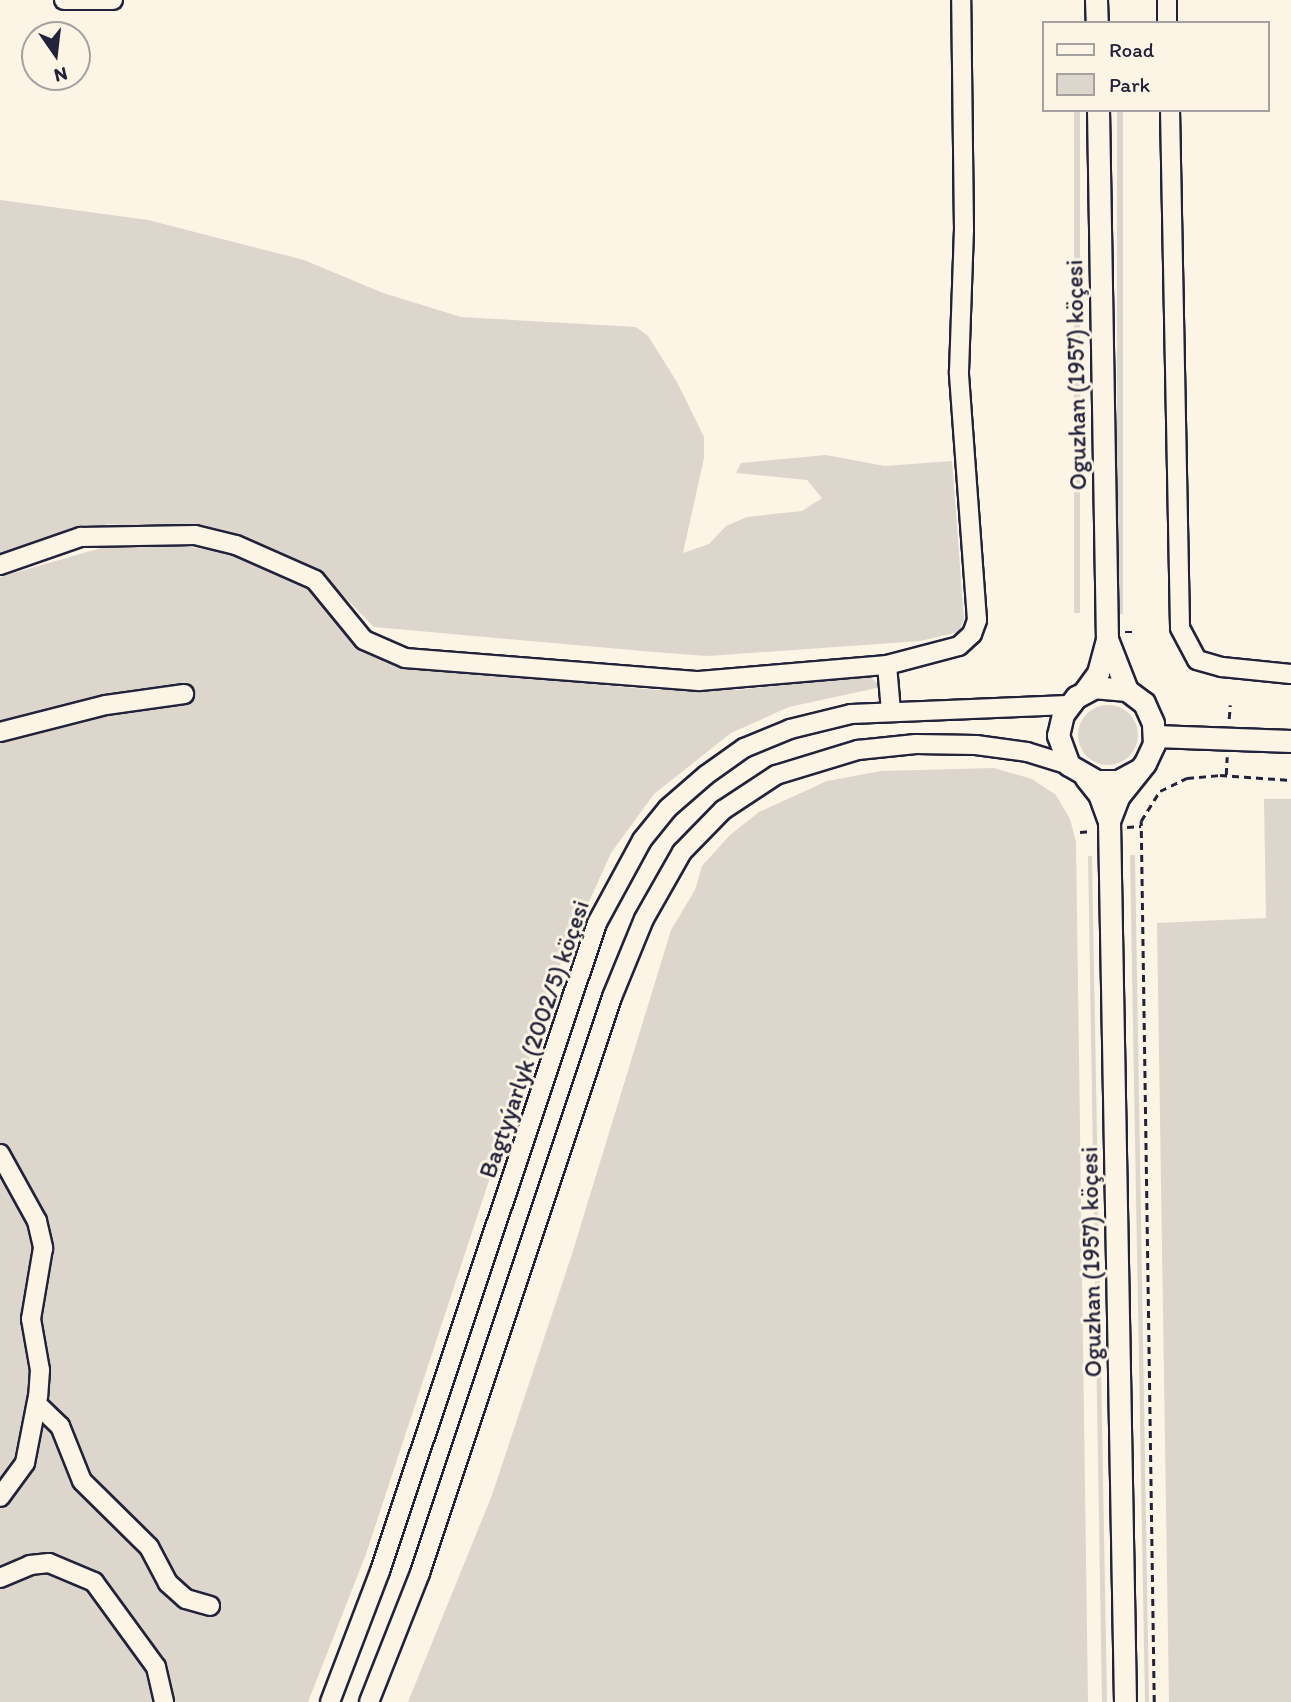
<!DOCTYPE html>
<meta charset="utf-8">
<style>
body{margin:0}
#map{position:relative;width:1291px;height:1702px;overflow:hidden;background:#fcf5e5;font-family:Itim,sans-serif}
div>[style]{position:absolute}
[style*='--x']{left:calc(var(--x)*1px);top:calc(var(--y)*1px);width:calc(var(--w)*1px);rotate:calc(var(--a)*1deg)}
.green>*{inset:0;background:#dcd6cc;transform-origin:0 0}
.round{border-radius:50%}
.path>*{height:2.5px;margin-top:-1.25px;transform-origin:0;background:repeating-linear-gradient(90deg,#22223b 0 7px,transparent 0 12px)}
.roads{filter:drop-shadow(2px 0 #22223b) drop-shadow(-2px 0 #22223b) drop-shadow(0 2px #22223b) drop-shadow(0 -2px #22223b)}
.minor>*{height:18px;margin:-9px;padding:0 9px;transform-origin:9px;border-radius:9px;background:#fcf5e5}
.major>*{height:21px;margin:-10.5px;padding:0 10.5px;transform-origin:10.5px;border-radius:10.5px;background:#fcf5e5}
span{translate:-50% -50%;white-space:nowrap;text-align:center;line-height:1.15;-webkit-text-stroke:6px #fcf5e5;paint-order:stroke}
.street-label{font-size:24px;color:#22223b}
.legend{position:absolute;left:1042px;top:21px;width:228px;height:91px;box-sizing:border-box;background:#fcf5e5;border:2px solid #a5a1a1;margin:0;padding:9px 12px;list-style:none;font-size:21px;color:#22223b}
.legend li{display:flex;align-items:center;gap:14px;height:35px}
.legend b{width:35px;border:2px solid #a5a1a1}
.north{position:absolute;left:21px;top:21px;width:70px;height:70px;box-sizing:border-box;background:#fcf5e5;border:2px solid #a5a1a1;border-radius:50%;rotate:166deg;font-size:19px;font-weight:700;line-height:28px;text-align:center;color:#22223b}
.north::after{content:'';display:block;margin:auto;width:24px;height:32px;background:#22223b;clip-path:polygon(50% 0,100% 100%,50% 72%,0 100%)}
</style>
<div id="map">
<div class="green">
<i style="left:1074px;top:110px;width:6px;height:503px"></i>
<i style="left:1117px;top:110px;width:6px;height:504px"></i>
<i style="clip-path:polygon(0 200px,148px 220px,304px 260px,383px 293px,461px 317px,636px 327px,648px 336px,677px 382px,704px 437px,704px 458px,683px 553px,709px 544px,726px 526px,747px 517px,802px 511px,822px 498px,807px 480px,736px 473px,741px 463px,826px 455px,885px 466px,952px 461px,964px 619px,959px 632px,920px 641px,707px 656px,654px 652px,374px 627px,326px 578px,303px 562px,200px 530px,108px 524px,0 554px)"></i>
<i style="clip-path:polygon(147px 541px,233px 553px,303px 583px,361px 646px,377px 658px,407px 667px,656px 690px,739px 690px,868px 675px,881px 687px,789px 707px,731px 733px,654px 794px,611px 853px,559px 968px,366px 1554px,308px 1702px,0 1702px,0 577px,108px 546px)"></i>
<i class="round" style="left:1078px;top:705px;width:60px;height:60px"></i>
<i style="clip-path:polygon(994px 768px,1032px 779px,1056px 795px,1070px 819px,1076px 842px,1088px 1702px,408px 1702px,492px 1495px,572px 1254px,671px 930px,695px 890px,702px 866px,730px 835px,759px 812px,827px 781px,881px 771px)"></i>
<i style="clip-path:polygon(1264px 799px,1291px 799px,1291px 1702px,1169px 1702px,1157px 923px,1266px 918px)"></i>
<i style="clip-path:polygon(1130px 855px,1135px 855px,1149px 1702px,1145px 1702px)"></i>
<i style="clip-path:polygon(1088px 856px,1092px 856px,1107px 1702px,1102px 1702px)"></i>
</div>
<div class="path">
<i style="--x:1125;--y:632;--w:12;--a:0"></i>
<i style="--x:1229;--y:719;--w:14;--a:-86"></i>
<i style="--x:1226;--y:775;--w:18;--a:-87"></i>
<i style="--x:1127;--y:827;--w:14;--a:-4"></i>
<i style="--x:1080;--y:832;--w:12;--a:-5"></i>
<i style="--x:1154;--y:1702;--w:881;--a:-90.85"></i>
<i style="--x:1141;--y:821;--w:36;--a:-58"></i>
<i style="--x:1160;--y:791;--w:30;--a:-26"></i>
<i style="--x:1187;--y:778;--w:33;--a:-5"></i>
<i style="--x:1220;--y:775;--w:71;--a:4"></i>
</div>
<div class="roads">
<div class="minor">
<i style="--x:64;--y:0;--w:49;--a:0"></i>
<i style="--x:1167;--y:0;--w:23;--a:90"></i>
<i style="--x:1170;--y:110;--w:518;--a:88.89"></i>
<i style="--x:1180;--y:628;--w:36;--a:62"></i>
<i style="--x:1197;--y:660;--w:26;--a:16"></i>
<i style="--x:1222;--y:667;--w:69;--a:5.8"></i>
<i style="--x:0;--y:565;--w:86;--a:-19.1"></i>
<i style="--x:81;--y:537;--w:114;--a:-1"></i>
<i style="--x:195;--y:535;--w:42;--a:13.7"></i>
<i style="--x:236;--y:545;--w:86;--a:23.9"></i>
<i style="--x:315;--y:580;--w:77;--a:50.8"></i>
<i style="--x:364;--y:640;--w:45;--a:23.7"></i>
<i style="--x:405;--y:658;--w:295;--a:4.5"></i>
<i style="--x:699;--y:681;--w:189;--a:-4.9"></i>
<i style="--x:891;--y:711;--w:46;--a:-95"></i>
<i style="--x:887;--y:665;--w:74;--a:-14.8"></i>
<i style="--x:959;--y:646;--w:18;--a:-43"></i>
<i style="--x:972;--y:634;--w:15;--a:-70"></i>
<i style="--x:977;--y:620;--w:249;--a:-94.2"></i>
<i style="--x:959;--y:372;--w:142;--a:-88"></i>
<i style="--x:964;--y:230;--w:230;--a:-90.7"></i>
<i style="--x:0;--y:732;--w:109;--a:-14.3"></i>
<i style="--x:106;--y:705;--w:79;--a:-8"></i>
<i style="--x:0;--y:1154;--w:77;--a:61.1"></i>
<i style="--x:37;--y:1221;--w:28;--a:77"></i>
<i style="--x:43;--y:1248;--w:72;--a:99.6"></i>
<i style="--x:31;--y:1319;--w:52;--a:80"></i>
<i style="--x:40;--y:1370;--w:26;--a:94"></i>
<i style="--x:38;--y:1396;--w:68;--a:101"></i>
<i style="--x:25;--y:1463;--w:42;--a:126.3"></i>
<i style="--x:37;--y:1404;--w:32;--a:44"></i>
<i style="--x:60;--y:1426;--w:59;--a:68.2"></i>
<i style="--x:82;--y:1481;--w:94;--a:44.6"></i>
<i style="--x:149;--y:1547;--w:41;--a:62.2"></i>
<i style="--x:168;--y:1583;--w:24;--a:42"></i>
<i style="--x:186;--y:1599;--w:25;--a:16"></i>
<i style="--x:0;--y:1578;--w:33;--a:-23"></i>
<i style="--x:30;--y:1565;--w:19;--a:-6"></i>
<i style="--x:49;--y:1563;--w:49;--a:22.9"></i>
<i style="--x:94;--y:1582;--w:105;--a:53.9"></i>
<i style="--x:156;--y:1667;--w:36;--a:77"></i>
<i style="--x:330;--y:1702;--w:140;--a:-69.1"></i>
<i style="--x:380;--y:1571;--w:683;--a:-71.49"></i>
<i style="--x:597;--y:923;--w:94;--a:-61.5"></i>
<i style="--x:642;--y:840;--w:41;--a:-50.9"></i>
<i style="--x:668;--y:808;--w:50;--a:-41"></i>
<i style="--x:706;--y:775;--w:47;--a:-35.4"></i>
<i style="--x:744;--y:748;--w:50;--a:-22.4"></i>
<i style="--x:790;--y:729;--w:63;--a:-13.8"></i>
<i style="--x:851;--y:714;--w:217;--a:-2.4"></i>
<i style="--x:369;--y:1702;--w:139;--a:-68.4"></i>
<i style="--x:420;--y:1573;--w:607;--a:-71.57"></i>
<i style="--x:612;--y:997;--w:84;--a:-67.7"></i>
<i style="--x:644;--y:919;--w:77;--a:-60.4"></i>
<i style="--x:682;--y:852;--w:59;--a:-45.7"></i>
<i style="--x:723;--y:810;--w:64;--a:-33.4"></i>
<i style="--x:776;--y:775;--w:86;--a:-17"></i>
<i style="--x:858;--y:750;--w:58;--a:-5.9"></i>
<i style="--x:916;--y:744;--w:60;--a:1"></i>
<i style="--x:976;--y:745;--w:51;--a:7.8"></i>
<i style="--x:1027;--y:752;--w:44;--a:17.2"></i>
</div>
<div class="major">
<i style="--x:1096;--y:0;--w:23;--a:88"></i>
<i style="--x:1098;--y:110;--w:529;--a:89.03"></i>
<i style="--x:1085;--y:691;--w:22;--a:-54"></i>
<i style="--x:1098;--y:673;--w:35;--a:-75"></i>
<i style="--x:1107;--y:639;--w:55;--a:68.6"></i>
<i style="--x:1155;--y:736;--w:136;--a:2.1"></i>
<i style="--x:1086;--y:778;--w:21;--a:51"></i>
<i style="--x:1099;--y:794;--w:29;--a:70"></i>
<i style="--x:1109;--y:821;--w:881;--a:88.96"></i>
<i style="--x:1109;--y:821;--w:26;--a:-69"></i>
<i style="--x:1118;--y:797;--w:43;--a:-51.5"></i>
<i style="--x:1145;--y:763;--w:21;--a:-65"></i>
<i style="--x:1154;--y:744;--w:21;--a:-93"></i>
<i style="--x:1153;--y:723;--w:22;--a:-114"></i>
<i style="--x:1144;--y:703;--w:21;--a:-143"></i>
<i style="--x:1127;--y:690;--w:32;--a:-175"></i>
<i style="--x:1095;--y:687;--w:21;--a:152"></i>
<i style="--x:1076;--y:697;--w:21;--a:127"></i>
<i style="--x:1063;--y:714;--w:22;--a:103"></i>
<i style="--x:1058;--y:735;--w:32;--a:70"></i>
<i style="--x:1069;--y:765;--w:32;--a:30"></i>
<i style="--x:1097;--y:781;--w:21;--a:0"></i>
<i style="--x:1118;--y:781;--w:21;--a:-28"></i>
</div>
</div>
<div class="street-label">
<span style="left:1076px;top:375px;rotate:-91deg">Oguzhan (1957) köçesi</span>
<span style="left:534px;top:1039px;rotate:-71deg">Bagtyýarlyk (2002/5) köçesi</span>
<span style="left:1091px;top:1262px;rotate:-91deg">Oguzhan (1957) köçesi</span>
</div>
<ul class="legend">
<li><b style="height:9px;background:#fcf5e5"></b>Road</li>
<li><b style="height:19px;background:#dcd6cc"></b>Park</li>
</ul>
<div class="north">N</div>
</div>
